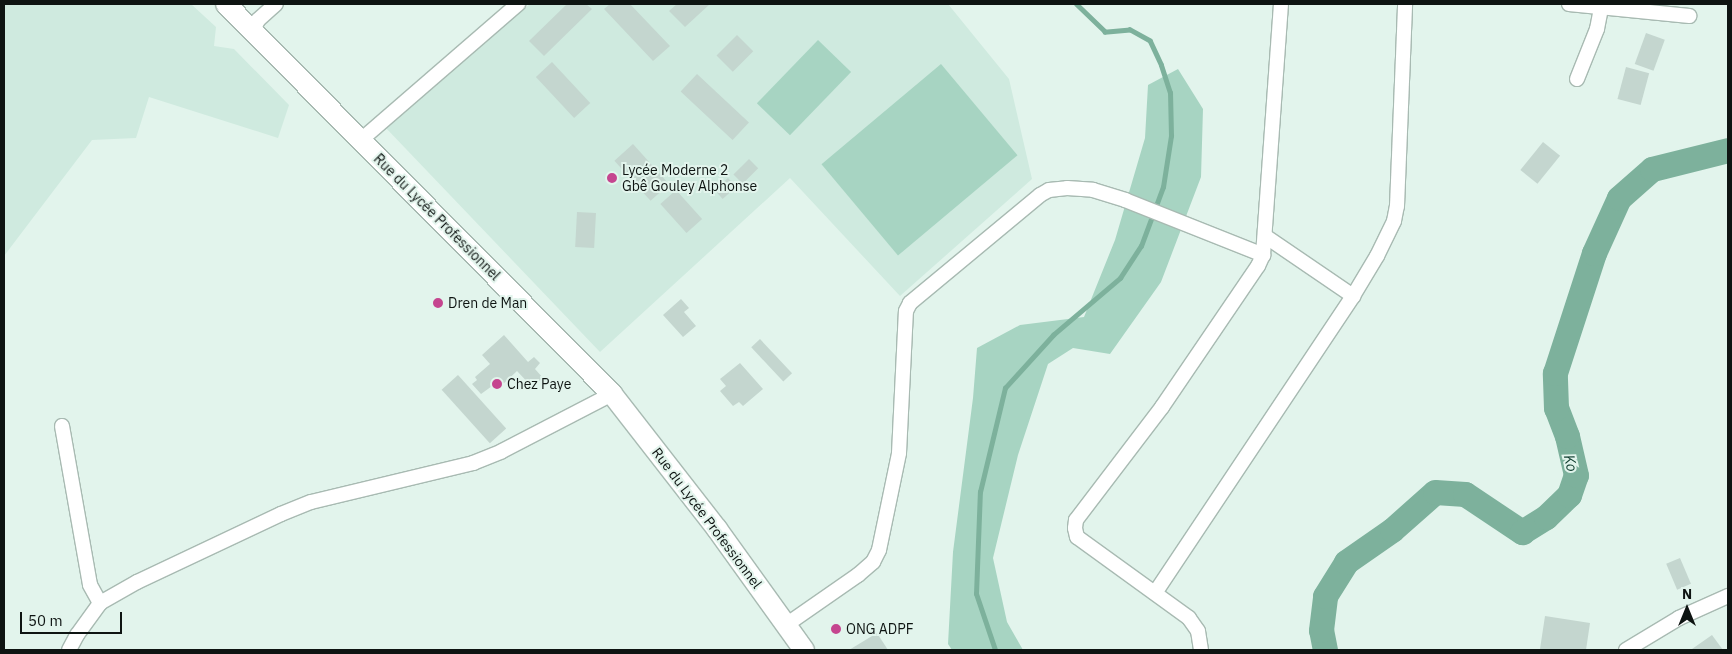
<!DOCTYPE html>
<meta charset="utf-8">
<style>
body{margin:0}
#map{position:relative;width:1732px;height:654px;overflow:hidden;background:#e2f4ec;font-family:"IBM Plex Sans",sans-serif}
div>[style]{position:absolute}
[style*='--x']{left:calc(var(--x)*1px);top:calc(var(--y)*1px);width:calc(var(--w)*1px);rotate:calc(var(--a)*1deg)}
.built>*{inset:0;background:#cfeadf}
.green>*{inset:0;background:#a7d4c2;transform-origin:0 0}
.stream>*{height:4.5px;margin:-2.25px;padding:0 2.25px;transform-origin:2.25px;border-radius:2.25px;background:#7db19c}
.river>*{height:25px;margin:-12.5px;padding:0 12.5px;transform-origin:12.5px;border-radius:12.5px;background:#7db19c}
.building>*{inset:0;background:#c4d6cf;transform-origin:0 0}
.roads{filter:drop-shadow(1px 0 #a8bab2) drop-shadow(-1px 0 #a8bab2) drop-shadow(0 1px #a8bab2) drop-shadow(0 -1px #a8bab2)}
.street>*{height:14px;margin:-7px;padding:0 7px;transform-origin:7px;border-radius:7px;background:#fff}
.secondary>*{height:20px;margin:-10px;padding:0 10px;transform-origin:10px;border-radius:10px;background:#fff}
.dots>*{width:14px;height:14px;translate:-50% -50%;box-sizing:border-box;border:2px solid #e2f4ec;border-radius:50%}
span{translate:-50% -50%;white-space:nowrap;text-align:center;line-height:1.15;-webkit-text-stroke:4px #e2f4ec;paint-order:stroke}
.poi-label{font-size:14px;color:#0e1412}
.left{translate:0 -50%;text-align:left}
.street-label{font-size:14px;color:#0e1412}
.water-label{font-size:15px;color:#103d2f;font-style:italic}
.frame{position:absolute;inset:0;border:5px solid #0e1412;pointer-events:none}
.north{position:absolute;left:1662px;top:584px;width:50px;height:50px;-webkit-text-stroke:4px #e2f4ec;paint-order:stroke;rotate:0deg;font-size:14px;font-weight:700;line-height:20px;text-align:center;color:#0e1412}
.north::after{content:'';display:block;margin:auto;width:18px;height:22px;background:#0e1412;clip-path:polygon(50% 0,100% 100%,50% 72%,0 100%)}
.scale{position:absolute;left:20px;top:612px;width:102px;height:22px;box-sizing:border-box;border:2px solid #0e1412;border-top:0;padding-left:6px;font-size:15px;line-height:18px;white-space:nowrap;color:#0e1412;-webkit-text-stroke:4px #e2f4ec;paint-order:stroke}
</style>
<div id="map">
<div class="built">
<i style="clip-path:polygon(4px 4px,191px 4px,216px 27px,214px 46px,234px 49px,289px 105px,278px 138px,149px 97px,136px 138px,92px 140px,4px 256px)"></i>
<i style="clip-path:polygon(530px 4px,948px 4px,1009px 79px,1032px 179px,900px 296px,790px 178px,600px 352px,385px 127px)"></i>
</div>
<div class="green">
<i style="left:818px;top:40px;width:46px;height:88px;rotate:44deg"></i>
<i style="left:941px;top:64px;width:119px;height:156px;rotate:50deg"></i>
<i style="clip-path:polygon(1178px 69px,1203px 109px,1201px 177px,1161px 282px,1110px 354px,1073px 348px,1048px 364px,1018px 455px,993px 558px,1007px 622px,1023px 650px,952px 650px,948px 644px,953px 552px,973px 398px,977px 348px,1020px 325px,1084px 317px,1115px 240px,1145px 138px,1148px 85px)"></i>
</div>
<div class="stream">
<i style="--x:995;--y:650;--w:59;--a:-108.7"></i>
<i style="--x:976;--y:594;--w:102;--a:-87.8"></i>
<i style="--x:980;--y:492;--w:107;--a:-76.5"></i>
<i style="--x:1005;--y:388;--w:72;--a:-47.8"></i>
<i style="--x:1053;--y:335;--w:88;--a:-40.4"></i>
<i style="--x:1120;--y:278;--w:38;--a:-57"></i>
<i style="--x:1141;--y:246;--w:63;--a:-69.6"></i>
<i style="--x:1163;--y:187;--w:52;--a:-81.1"></i>
<i style="--x:1171;--y:136;--w:43;--a:-91.3"></i>
<i style="--x:1170;--y:93;--w:29;--a:-108"></i>
<i style="--x:1161;--y:65;--w:26;--a:-115"></i>
<i style="--x:1150;--y:41;--w:23;--a:-151"></i>
<i style="--x:1130;--y:30;--w:25;--a:175"></i>
<i style="--x:1105;--y:32;--w:40;--a:-136"></i>
</div>
<div class="river">
<i style="--x:1325;--y:650;--w:20;--a:-101"></i>
<i style="--x:1321;--y:630;--w:34;--a:-83"></i>
<i style="--x:1325;--y:596;--w:40;--a:-58"></i>
<i style="--x:1346;--y:562;--w:56;--a:-34.8"></i>
<i style="--x:1392;--y:530;--w:57;--a:-41.5"></i>
<i style="--x:1435;--y:492;--w:30;--a:4"></i>
<i style="--x:1465;--y:494;--w:69;--a:33.7"></i>
<i style="--x:1522;--y:532;--w:28;--a:-32"></i>
<i style="--x:1546;--y:517;--w:32;--a:-44"></i>
<i style="--x:1569;--y:495;--w:21;--a:-71"></i>
<i style="--x:1576;--y:475;--w:40;--a:-103"></i>
<i style="--x:1567;--y:436;--w:30;--a:-111"></i>
<i style="--x:1556;--y:408;--w:35;--a:-92"></i>
<i style="--x:1555;--y:373;--w:126;--a:-72"></i>
<i style="--x:1594;--y:253;--w:60;--a:-65.6"></i>
<i style="--x:1619;--y:198;--w:44;--a:-41.3"></i>
<i style="--x:1652;--y:169;--w:78;--a:-14"></i>
</div>
<div class="building">
<i style="clip-path:polygon(567px 4px,586px 4px,592px 9px,544px 56px,529px 41px)"></i>
<i style="clip-path:polygon(610px 4px,630px 4px,670px 46px,653px 61px,604px 9px)"></i>
<i style="clip-path:polygon(677px 4px,710px 4px,685px 27px,669px 11px)"></i>
<i style="left:1646px;top:33px;width:20px;height:33px;rotate:20deg"></i>
<i style="left:737px;top:35px;width:23px;height:29px;rotate:45deg"></i>
<i style="left:552px;top:62px;width:56px;height:22px;rotate:47deg"></i>
<i style="left:1626px;top:67px;width:24px;height:33px;rotate:15deg"></i>
<i style="left:697px;top:74px;width:71px;height:24px;rotate:43deg"></i>
<i style="left:1543px;top:142px;width:22px;height:36px;rotate:39deg"></i>
<i style="left:633px;top:144px;width:54px;height:25px;rotate:48deg"></i>
<i style="left:749px;top:159px;width:13px;height:22px;rotate:45deg"></i>
<i style="left:728px;top:178px;width:12px;height:18px;rotate:48deg"></i>
<i style="left:676px;top:190px;width:39px;height:21px;rotate:48deg"></i>
<i style="left:577px;top:212px;width:19px;height:35px;rotate:3deg"></i>
<i style="clip-path:polygon(681px 299px,689px 308px,684px 312px,696px 326px,683px 337px,663px 315px)"></i>
<i style="clip-path:polygon(504px 335px,528px 362px,534px 357px,540px 363px,535px 369px,543px 378px,532px 387px,517px 371px,502px 385px,499px 381px,481px 394px,472px 384px,477px 380px,475px 377px,490px 364px,482px 355px)"></i>
<i style="left:760px;top:339px;width:47px;height:12px;rotate:47deg"></i>
<i style="clip-path:polygon(740px 363px,763px 389px,743px 406px,739px 402px,733px 406px,720px 391px,726px 386px,720px 379px)"></i>
<i style="left:458px;top:375px;width:72px;height:22px;rotate:48deg"></i>
<i style="left:1680px;top:558px;width:28px;height:15px;rotate:67deg"></i>
<i style="clip-path:polygon(1545px 616px,1590px 623px,1586px 650px,1540px 649px)"></i>
<i style="clip-path:polygon(877px 633px,888px 650px,849px 650px)"></i>
<i style="clip-path:polygon(1712px 635px,1723px 650px,1693px 650px,1692px 649px)"></i>
</div>
<div class="roads">
<div class="street">
<i style="--x:1569;--y:4;--w:121;--a:5.7"></i>
<i style="--x:253;--y:31;--w:12;--a:-66"></i>
<i style="--x:258;--y:20;--w:24;--a:-42"></i>
<i style="--x:1577;--y:79;--w:54;--a:-68.2"></i>
<i style="--x:1597;--y:29;--w:25;--a:-79"></i>
<i style="--x:361;--y:140;--w:208;--a:-40.9"></i>
<i style="--x:1265;--y:236;--w:107;--a:34.3"></i>
<i style="--x:62;--y:426;--w:161;--a:80"></i>
<i style="--x:90;--y:585;--w:21;--a:61"></i>
<i style="--x:1155;--y:593;--w:357;--a:-56.3"></i>
<i style="--x:1353;--y:296;--w:47;--a:-59"></i>
<i style="--x:1377;--y:256;--w:39;--a:-64"></i>
<i style="--x:1394;--y:221;--w:15;--a:-79"></i>
<i style="--x:1397;--y:206;--w:202;--a:-87.7"></i>
<i style="--x:786;--y:625;--w:88;--a:-34.8"></i>
<i style="--x:858;--y:575;--w:20;--a:-41"></i>
<i style="--x:873;--y:562;--w:13;--a:-63"></i>
<i style="--x:879;--y:550;--w:99;--a:-78.3"></i>
<i style="--x:899;--y:453;--w:142;--a:-87.2"></i>
<i style="--x:906;--y:311;--w:9;--a:-63"></i>
<i style="--x:910;--y:303;--w:169;--a:-39.7"></i>
<i style="--x:1040;--y:195;--w:10;--a:-29"></i>
<i style="--x:1049;--y:190;--w:18;--a:-6"></i>
<i style="--x:1067;--y:188;--w:26;--a:4"></i>
<i style="--x:1093;--y:190;--w:34;--a:17"></i>
<i style="--x:1125;--y:200;--w:149;--a:21.7"></i>
<i style="--x:69;--y:650;--w:17;--a:-62"></i>
<i style="--x:77;--y:635;--w:39;--a:-54"></i>
<i style="--x:100;--y:603;--w:43;--a:-29.6"></i>
<i style="--x:137;--y:582;--w:159;--a:-25.3"></i>
<i style="--x:281;--y:514;--w:32;--a:-22"></i>
<i style="--x:311;--y:502;--w:167;--a:-13.5"></i>
<i style="--x:473;--y:463;--w:31;--a:-22"></i>
<i style="--x:502;--y:451;--w:124;--a:-27.4"></i>
<i style="--x:1201;--y:650;--w:19;--a:-99"></i>
<i style="--x:1198;--y:631;--w:16;--a:-125"></i>
<i style="--x:1189;--y:618;--w:138;--a:-144.1"></i>
<i style="--x:1077;--y:537;--w:9;--a:-103"></i>
<i style="--x:1075;--y:528;--w:8;--a:-83"></i>
<i style="--x:1076;--y:520;--w:142;--a:-52.7"></i>
<i style="--x:1162;--y:407;--w:171;--a:-55.8"></i>
<i style="--x:1258;--y:266;--w:12;--a:-66"></i>
<i style="--x:1263;--y:255;--w:252;--a:-85.9"></i>
<i style="--x:1626;--y:650;--w:62;--a:-31.1"></i>
<i style="--x:1679;--y:618;--w:54;--a:-24.2"></i>
</div>
<div class="secondary">
<i style="--x:226;--y:4;--w:549;--a:45.3"></i>
<i style="--x:612;--y:394;--w:171;--a:52.1"></i>
<i style="--x:717;--y:529;--w:149;--a:54.3"></i>
</div>
</div>
<div class="dots">
<i style="left:612px;top:178px;background:#c5458f"></i>
<i style="left:438px;top:303px;background:#c5458f"></i>
<i style="left:497px;top:384px;background:#c5458f"></i>
<i style="left:836px;top:629px;background:#c5458f"></i>
</div>
<div class="poi-label">
<span class="left" style="left:622px;top:178px">Lycée Moderne 2<br>Gbê Gouley Alphonse</span>
<span class="left" style="left:448px;top:303px">Dren de Man</span>
<span class="left" style="left:507px;top:384px">Chez Paye</span>
<span class="left" style="left:846px;top:629px">ONG ADPF</span>
</div>
<div class="street-label">
<span style="left:437px;top:217px;rotate:45deg">Rue du Lycée Professionnel</span>
<span style="left:707px;top:518px;rotate:53deg">Rue du Lycée Professionnel</span>
</div>
<div class="water-label">
<span style="left:1571px;top:463px;rotate:77deg">Ko</span>
</div>
<div class="frame"></div>
<div class="north">N</div>
<div class="scale">50 m</div>
</div>
